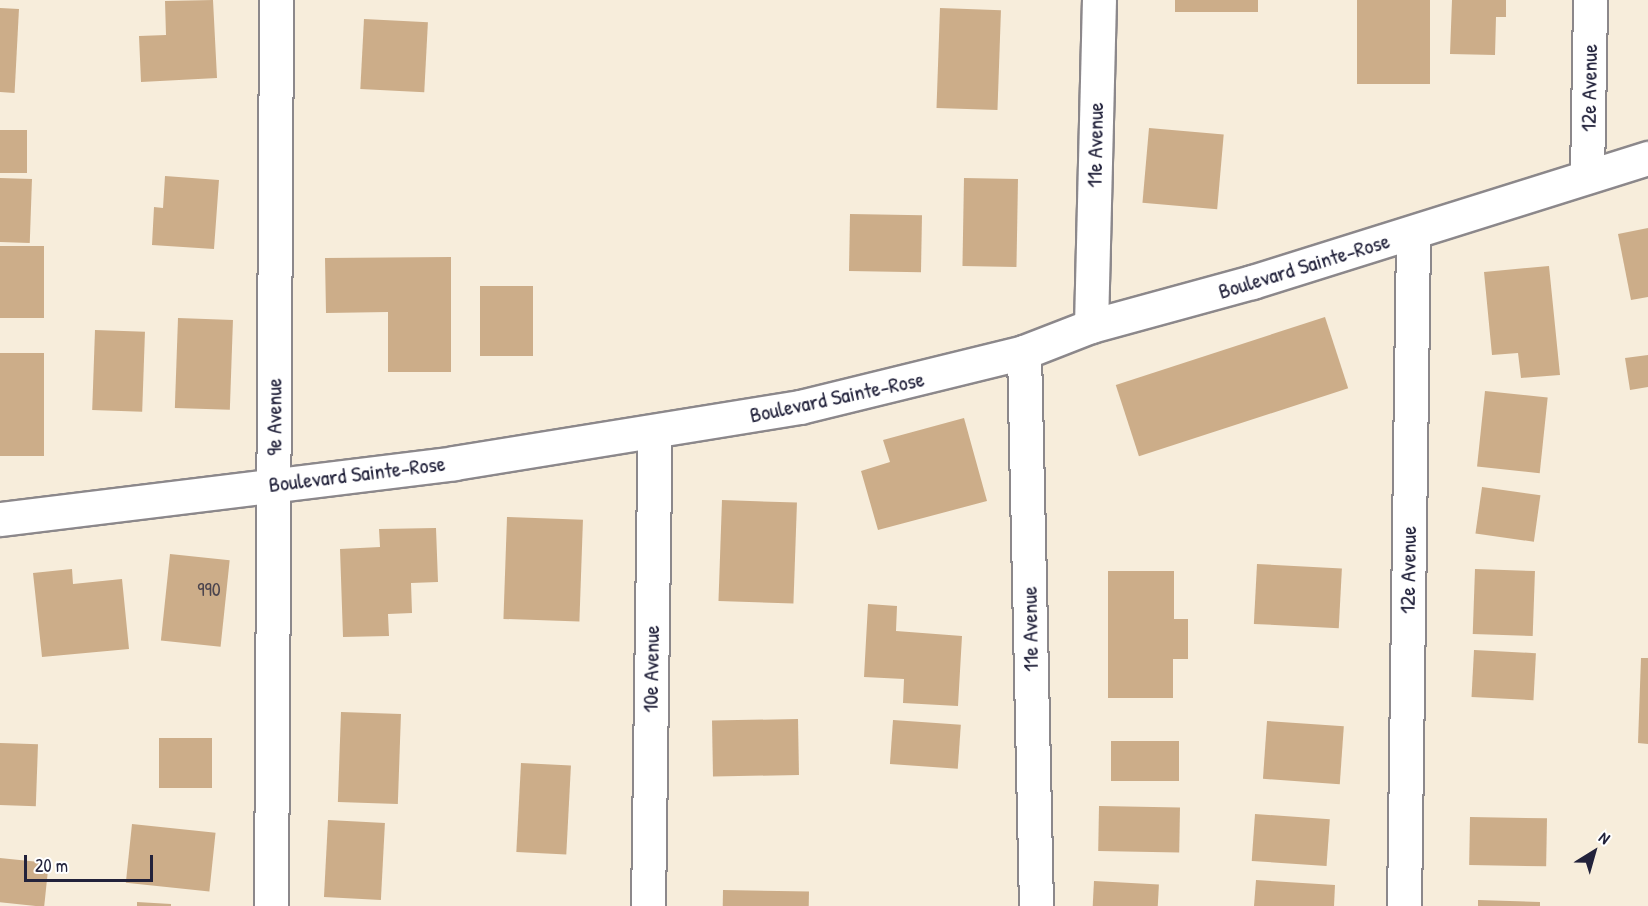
<!DOCTYPE html>
<style>
body{margin:0}
#map{position:relative;width:1648px;height:906px;overflow:hidden;background:#f7eddb;font-family:"Patrick Hand",sans-serif}
div>[style]{position:absolute}
[style*='--x']{left:calc(var(--x)*1px);top:calc(var(--y)*1px);width:calc(var(--w)*1px);rotate:calc(var(--a)*1deg)}
.building>*{inset:0;background:#ccad89;transform-origin:0 0}
.roads{filter:drop-shadow(2px 0 #8c888b) drop-shadow(-2px 0 #8c888b) drop-shadow(0 2px #8c888b) drop-shadow(0 -2px #8c888b)}
.minor>*{height:33px;margin:-16.5px;padding:0 16.5px;transform-origin:16.5px;border-radius:16.5px;background:#fff}
.tertiary>*{height:33px;margin:-16.5px;padding:0 16.5px;transform-origin:16.5px;border-radius:16.5px;background:#fff}
span{translate:-50% -50%;white-space:nowrap;text-align:center;line-height:1.15;-webkit-text-stroke:4.5px #fff;paint-order:stroke}
.number-label{font-size:20px;color:#4c454e}
.number-label span{-webkit-text-stroke-width:0}
.street-label{font-size:22px;color:#22223b}
.north{position:absolute;left:1564px;top:822px;width:60px;height:60px;-webkit-text-stroke:4px #fff;paint-order:stroke;rotate:37deg;font-size:16px;font-weight:700;line-height:24px;text-align:center;color:#22223b}
.north::after{content:'';display:block;margin:auto;width:21px;height:27px;background:#22223b;clip-path:polygon(50% 0,100% 100%,50% 72%,0 100%)}
.scale{position:absolute;left:24px;top:855px;width:129px;height:27px;box-sizing:border-box;border:3px solid #22223b;border-top:0;padding-left:8px;font-size:18px;line-height:21px;white-space:nowrap;color:#22223b;-webkit-text-stroke:4px #fff;paint-order:stroke}
</style>
<div id="map">
<div class="building">
<i style="clip-path:polygon(213px 0,217px 78px,141px 82px,139px 36px,166px 35px,165px 1px)"></i>
<i style="left:1175px;top:0;width:83px;height:12px"></i>
<i style="left:1357px;top:0;width:73px;height:84px"></i>
<i style="clip-path:polygon(1452px 0,1506px 0,1506px 17px,1496px 17px,1495px 55px,1450px 54px)"></i>
<i style="left:0;top:8px;width:19px;height:84px;rotate:3deg"></i>
<i style="left:940px;top:8px;width:61px;height:100px;rotate:2deg"></i>
<i style="left:364px;top:19px;width:64px;height:70px;rotate:3deg"></i>
<i style="left:1149px;top:128px;width:75px;height:75px;rotate:5deg"></i>
<i style="left:0;top:130px;width:27px;height:43px"></i>
<i style="clip-path:polygon(165px 176px,219px 180px,214px 249px,152px 245px,154px 207px,163px 208px)"></i>
<i style="left:0;top:178px;width:32px;height:64px;rotate:2deg"></i>
<i style="left:964px;top:178px;width:54px;height:88px;rotate:1deg"></i>
<i style="left:850px;top:214px;width:72px;height:57px;rotate:1deg"></i>
<i style="clip-path:polygon(1648px 228px,1648px 297px,1631px 300px,1618px 234px)"></i>
<i style="left:0;top:246px;width:44px;height:72px"></i>
<i style="clip-path:polygon(451px 257px,451px 372px,388px 372px,388px 312px,326px 313px,325px 258px)"></i>
<i style="clip-path:polygon(1549px 266px,1560px 375px,1521px 378px,1518px 353px,1492px 355px,1484px 272px)"></i>
<i style="left:480px;top:286px;width:53px;height:70px"></i>
<i style="left:1325px;top:317px;width:75px;height:220px;rotate:72deg"></i>
<i style="left:178px;top:318px;width:55px;height:90px;rotate:2deg"></i>
<i style="left:95px;top:330px;width:50px;height:80px;rotate:2deg"></i>
<i style="left:0;top:353px;width:44px;height:103px"></i>
<i style="clip-path:polygon(1648px 355px,1648px 387px,1630px 390px,1625px 358px)"></i>
<i style="left:1485px;top:391px;width:63px;height:76px;rotate:6deg"></i>
<i style="clip-path:polygon(964px 418px,987px 501px,878px 530px,861px 471px,890px 462px,883px 440px)"></i>
<i style="left:1482px;top:487px;width:59px;height:47px;rotate:8deg"></i>
<i style="left:722px;top:500px;width:75px;height:101px;rotate:2deg"></i>
<i style="left:507px;top:517px;width:76px;height:102px;rotate:2deg"></i>
<i style="clip-path:polygon(436px 528px,438px 582px,411px 583px,412px 613px,388px 614px,389px 636px,343px 637px,340px 549px,380px 547px,379px 529px)"></i>
<i style="left:170px;top:554px;width:60px;height:87px;rotate:6deg"></i>
<i style="left:1257px;top:564px;width:85px;height:60px;rotate:3deg"></i>
<i style="clip-path:polygon(72px 569px,73px 584px,122px 579px,129px 649px,42px 657px,33px 573px)"></i>
<i style="left:1475px;top:569px;width:60px;height:65px;rotate:2deg"></i>
<i style="clip-path:polygon(1108px 571px,1174px 571px,1174px 619px,1188px 619px,1188px 659px,1173px 659px,1173px 698px,1108px 698px)"></i>
<i style="clip-path:polygon(868px 604px,897px 606px,896px 631px,962px 636px,958px 706px,903px 703px,904px 679px,864px 677px)"></i>
<i style="left:1474px;top:650px;width:62px;height:47px;rotate:3deg"></i>
<i style="clip-path:polygon(1641px 658px,1648px 658px,1648px 744px,1638px 743px)"></i>
<i style="left:341px;top:712px;width:60px;height:90px;rotate:2deg"></i>
<i style="left:798px;top:719px;width:56px;height:86px;rotate:89deg"></i>
<i style="left:893px;top:720px;width:68px;height:44px;rotate:4deg"></i>
<i style="left:1267px;top:721px;width:77px;height:58px;rotate:4deg"></i>
<i style="left:159px;top:738px;width:53px;height:50px"></i>
<i style="left:1111px;top:741px;width:68px;height:40px"></i>
<i style="left:0;top:743px;width:38px;height:62px;rotate:2deg"></i>
<i style="left:521px;top:763px;width:50px;height:89px;rotate:3deg"></i>
<i style="left:1099px;top:806px;width:81px;height:45px;rotate:1deg"></i>
<i style="left:1255px;top:814px;width:75px;height:47px;rotate:4deg"></i>
<i style="left:1470px;top:817px;width:77px;height:48px;rotate:1deg"></i>
<i style="left:328px;top:820px;width:57px;height:77px;rotate:3deg"></i>
<i style="left:132px;top:824px;width:84px;height:59px;rotate:6deg"></i>
<i style="left:0;top:858px;width:49px;height:44px;rotate:6deg"></i>
<i style="clip-path:polygon(1256px 880px,1335px 885px,1334px 906px,1254px 906px)"></i>
<i style="left:1094px;top:881px;width:65px;height:25px;rotate:3deg"></i>
<i style="left:723px;top:890px;width:86px;height:16px;rotate:1deg"></i>
<i style="clip-path:polygon(1478px 900px,1540px 902px,1540px 906px,1478px 906px)"></i>
<i style="clip-path:polygon(137px 902px,171px 904px,171px 906px,137px 906px)"></i>
</div>
<div class="roads">
<div class="minor">
<i style="--x:1587;--y:176;--w:176;--a:-89"></i>
<i style="--x:1091;--y:326;--w:326;--a:-88.6"></i>
<i style="--x:1024;--y:352;--w:554;--a:88.76"></i>
<i style="--x:271;--y:906;--w:906;--a:-89.68"></i>
<i style="--x:648;--y:906;--w:474;--a:-89.2"></i>
<i style="--x:1404;--y:906;--w:672;--a:-89.23"></i>
</div>
<div class="tertiary">
<i style="--x:0;--y:519;--w:457;--a:-7"></i>
<i style="--x:454;--y:463;--w:351;--a:-9.2"></i>
<i style="--x:800;--y:407;--w:231;--a:-13.8"></i>
<i style="--x:1024;--y:352;--w:72;--a:-21.2"></i>
<i style="--x:1091;--y:326;--w:167;--a:-15.3"></i>
<i style="--x:1252;--y:282;--w:415;--a:-17.4"></i>
</div>
</div>
<div class="number-label">
<span style="left:209px;top:588px">990</span>
</div>
<div class="street-label">
<span style="left:1589px;top:88px;rotate:-89deg">12e Avenue</span>
<span style="left:1095px;top:145px;rotate:-89deg">11e Avenue</span>
<span style="left:1304px;top:266px;rotate:-17deg">Boulevard Sainte-Rose</span>
<span style="left:837px;top:397px;rotate:-12deg">Boulevard Sainte-Rose</span>
<span style="left:274px;top:417px;rotate:-90deg">9e Avenue</span>
<span style="left:357px;top:474px;rotate:-7deg">Boulevard Sainte-Rose</span>
<span style="left:1408px;top:570px;rotate:-89deg">12e Avenue</span>
<span style="left:1030px;top:629px;rotate:-91deg">11e Avenue</span>
<span style="left:651px;top:669px;rotate:-89deg">10e Avenue</span>
</div>
<div class="north">N</div>
<div class="scale">20 m</div>
</div>
